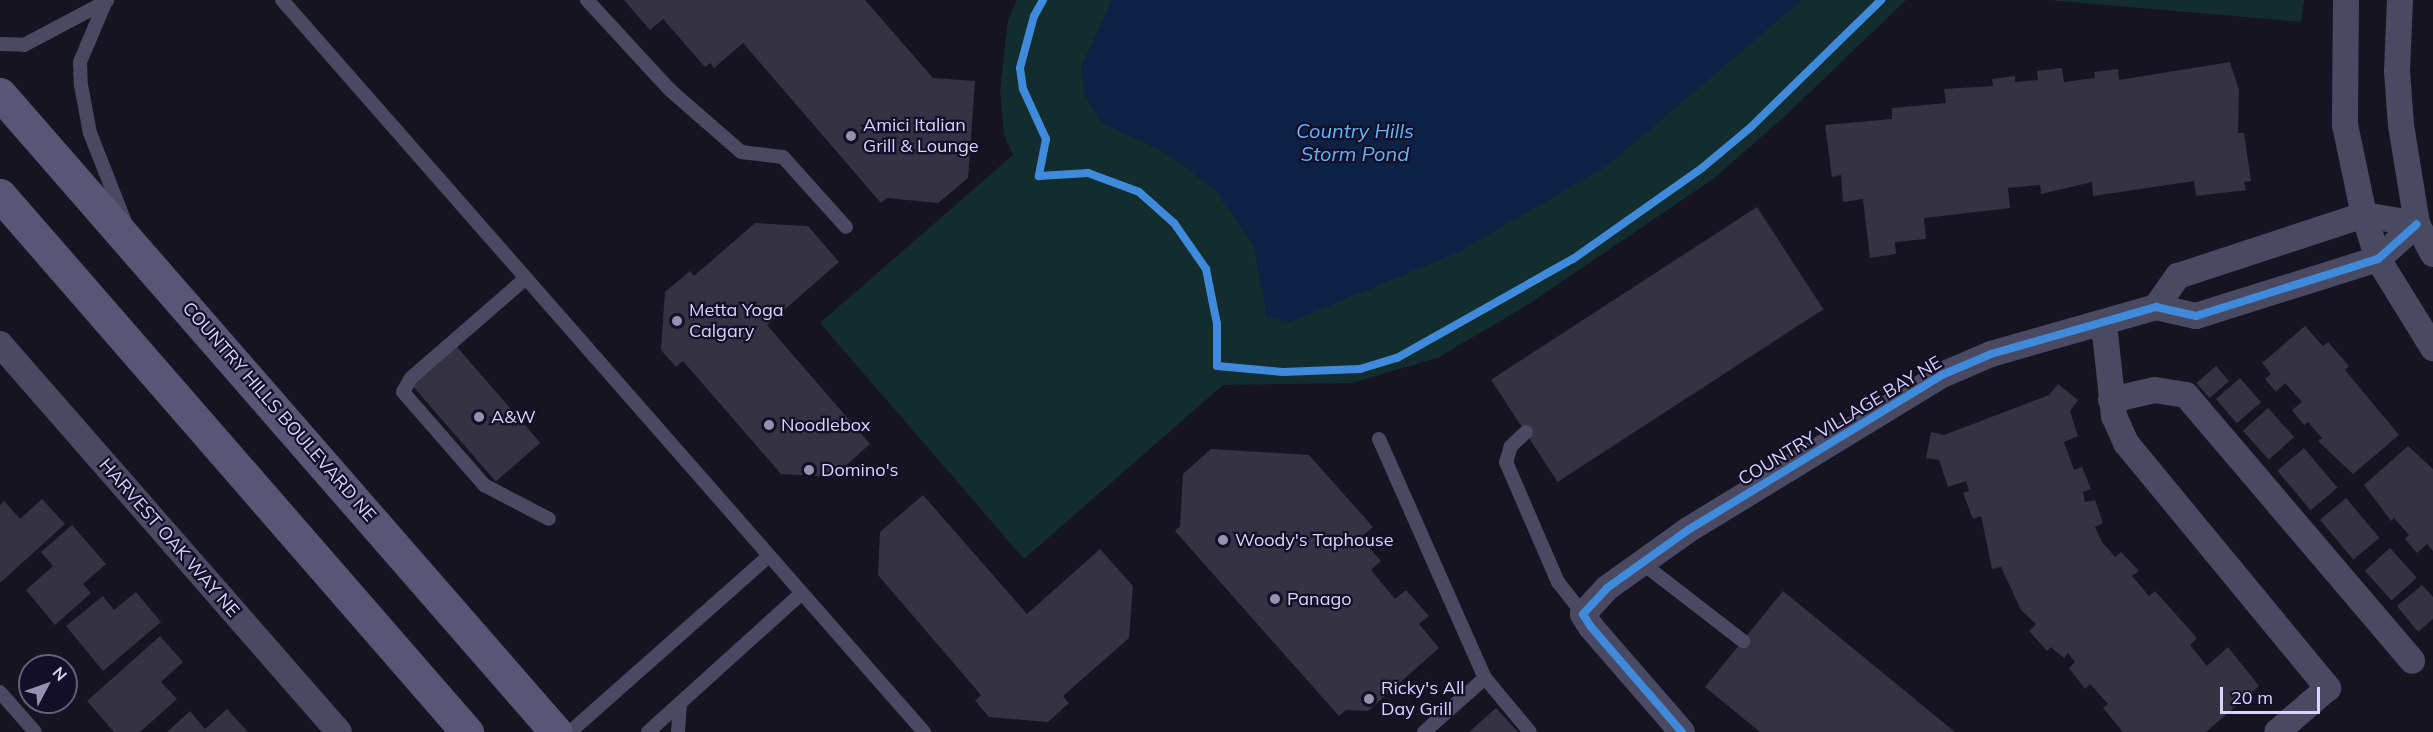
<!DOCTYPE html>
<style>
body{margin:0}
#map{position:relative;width:2433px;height:732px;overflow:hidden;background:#161421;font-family:Mulish,sans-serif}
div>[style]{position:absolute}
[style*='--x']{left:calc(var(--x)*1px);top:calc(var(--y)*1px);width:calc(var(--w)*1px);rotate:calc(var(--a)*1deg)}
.green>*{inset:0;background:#132c2d}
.water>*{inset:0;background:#0d2144}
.building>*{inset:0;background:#343243;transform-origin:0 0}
.service>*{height:14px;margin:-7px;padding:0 7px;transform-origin:7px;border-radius:7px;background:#4a4962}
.minor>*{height:26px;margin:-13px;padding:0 13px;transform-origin:13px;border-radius:13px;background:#4a4962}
.secondary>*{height:33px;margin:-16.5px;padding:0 16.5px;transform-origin:16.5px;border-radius:16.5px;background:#575674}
.cycleway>*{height:8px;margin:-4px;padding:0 4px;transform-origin:4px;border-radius:4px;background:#408adc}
.dots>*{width:16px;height:16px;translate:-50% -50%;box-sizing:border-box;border:3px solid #130f26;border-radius:50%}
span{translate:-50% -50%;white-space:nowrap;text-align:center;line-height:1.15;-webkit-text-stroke:4.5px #130f26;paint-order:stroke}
.poi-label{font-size:18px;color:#d9d4ff}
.left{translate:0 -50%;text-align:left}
.street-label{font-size:18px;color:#d9d4ff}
.water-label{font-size:20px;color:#62b6ff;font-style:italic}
.north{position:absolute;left:18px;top:654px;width:60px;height:60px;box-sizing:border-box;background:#130f26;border:2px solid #625e7d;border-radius:50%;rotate:49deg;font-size:16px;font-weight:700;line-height:24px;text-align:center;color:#d9d4ff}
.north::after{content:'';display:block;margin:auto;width:21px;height:27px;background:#9591b1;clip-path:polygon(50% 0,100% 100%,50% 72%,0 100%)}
.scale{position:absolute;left:2220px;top:687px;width:100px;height:27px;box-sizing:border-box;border:3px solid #d9d4ff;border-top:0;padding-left:8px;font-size:18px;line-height:21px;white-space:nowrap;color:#d9d4ff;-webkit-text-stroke:4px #130f26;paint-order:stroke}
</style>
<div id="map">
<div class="green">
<i style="clip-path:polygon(1017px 0,1906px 0,1784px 117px,1713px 179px,1526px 306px,1437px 358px,1352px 383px,1223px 385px,1024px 559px,820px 323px,1013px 155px,1004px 135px,1000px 90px,1008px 20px)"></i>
<i style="clip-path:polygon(2048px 0,2304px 0,2301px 22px)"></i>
</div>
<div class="water">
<i style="clip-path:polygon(1112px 0,1802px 0,1607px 166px,1459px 252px,1290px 322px,1267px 316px,1253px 245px,1215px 190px,1168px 154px,1101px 123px,1085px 95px,1081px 67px)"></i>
</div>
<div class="building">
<i style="clip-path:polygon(624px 0,865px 0,933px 78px,975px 81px,968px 178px,938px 203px,887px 198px,881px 203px,743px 43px,714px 68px,710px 63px,705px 67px,663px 19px,650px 30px)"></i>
<i style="clip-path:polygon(2230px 62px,2239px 90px,2238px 133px,2244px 133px,2251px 181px,2244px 182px,2246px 190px,2196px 196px,2194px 181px,2093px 196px,2092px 182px,2041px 194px,2040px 185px,2008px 188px,2010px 208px,1924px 218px,1926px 239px,1895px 242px,1896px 254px,1870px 258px,1863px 199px,1843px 202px,1841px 175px,1832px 177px,1825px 125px,1892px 119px,1892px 108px,1946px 103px,1944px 89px,1993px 86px,1992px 79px,2015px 76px,2015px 82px,2038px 80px,2037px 71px,2062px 68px,2064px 82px,2095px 78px,2094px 72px,2118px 69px,2119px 80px)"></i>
<i style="left:1757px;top:207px;width:122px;height:317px;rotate:57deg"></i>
<i style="clip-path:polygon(755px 223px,808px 226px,839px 262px,767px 325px,870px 444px,833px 477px,781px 474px,683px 361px,676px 367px,661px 350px,665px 292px,690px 271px,694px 276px)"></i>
<i style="clip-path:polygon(2305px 326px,2323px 346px,2328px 342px,2349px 366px,2345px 370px,2399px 435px,2353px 474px,2318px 441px,2322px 438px,2308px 422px,2304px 425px,2292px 410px,2302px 402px,2285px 383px,2276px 392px,2265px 379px,2271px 374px,2262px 363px)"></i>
<i style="left:457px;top:347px;width:127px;height:59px;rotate:49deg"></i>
<i style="left:2216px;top:366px;width:20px;height:26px;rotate:49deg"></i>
<i style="left:2240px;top:378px;width:32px;height:32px;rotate:49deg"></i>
<i style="clip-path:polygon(2058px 384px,2078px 400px,2070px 411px,2078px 436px,2064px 442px,2074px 470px,2082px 467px,2091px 489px,2083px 492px,2085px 502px,2095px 500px,2103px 523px,2095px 527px,2102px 542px,2115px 557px,2121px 552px,2139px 571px,2132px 576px,2149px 596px,2155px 591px,2197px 638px,2190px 645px,2207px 666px,2228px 647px,2259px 686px,2206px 732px,2123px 732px,2103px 708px,2108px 704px,2090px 684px,2085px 689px,2069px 668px,2075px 662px,2068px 653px,2064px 658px,2051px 647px,2047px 651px,2029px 631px,2036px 624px,2021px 610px,2001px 567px,1992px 569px,1981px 516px,1973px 519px,1963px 493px,1969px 491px,1966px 481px,1948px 487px,1939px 460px,1926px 458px,1931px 432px,1944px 435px,2049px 395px)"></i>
<i style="left:2268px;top:408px;width:39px;height:34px;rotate:48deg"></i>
<i style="clip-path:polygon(2408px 446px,2433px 469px,2433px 551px,2427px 544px,2417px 553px,2405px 539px,2409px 535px,2394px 518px,2391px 521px,2364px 485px)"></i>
<i style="left:2304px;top:448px;width:52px;height:35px;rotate:50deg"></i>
<i style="clip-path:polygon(1211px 449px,1309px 455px,1373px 527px,1360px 538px,1381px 561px,1371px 570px,1395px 599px,1406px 590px,1429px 616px,1419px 624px,1439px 648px,1368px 711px,1346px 710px,1339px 716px,1175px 531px,1180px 526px,1183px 474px)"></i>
<i style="clip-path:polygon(923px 495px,1027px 614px,1100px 549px,1133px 586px,1129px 638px,1063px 696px,1069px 703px,1048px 722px,989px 717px,975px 701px,981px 695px,878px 575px,880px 532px)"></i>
<i style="left:2346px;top:498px;width:52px;height:34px;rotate:50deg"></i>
<i style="clip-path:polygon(42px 499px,65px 524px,0 583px,0 505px,4px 501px,20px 519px)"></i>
<i style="clip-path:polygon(72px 525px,106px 564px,83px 584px,91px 593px,55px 625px,26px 590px,53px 566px,41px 552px)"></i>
<i style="left:2390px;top:548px;width:40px;height:34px;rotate:48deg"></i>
<i style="clip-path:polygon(2422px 585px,2433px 597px,2433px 619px,2418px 632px,2397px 606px)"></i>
<i style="clip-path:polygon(1783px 591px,1955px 732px,1760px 732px,1705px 687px)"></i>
<i style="clip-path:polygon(136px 592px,161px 622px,103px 671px,66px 626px,103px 596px,114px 610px)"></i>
<i style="clip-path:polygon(160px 636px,183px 662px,161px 682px,177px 699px,140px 732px,114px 732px,87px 701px)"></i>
<i style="clip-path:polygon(1496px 708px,1518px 732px,1469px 732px)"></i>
<i style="clip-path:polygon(227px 709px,248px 732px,167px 732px,190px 711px,205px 729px)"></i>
</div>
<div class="service">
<i style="--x:282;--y:0;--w:974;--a:48.75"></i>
<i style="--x:587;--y:0;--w:122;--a:47.3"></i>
<i style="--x:670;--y:90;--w:94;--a:41.1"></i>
<i style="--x:741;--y:152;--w:42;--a:6.8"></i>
<i style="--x:783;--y:157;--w:94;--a:48"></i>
<i style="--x:105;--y:3;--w:64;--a:113"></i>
<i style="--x:80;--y:62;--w:23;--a:88"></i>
<i style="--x:81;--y:85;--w:49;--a:79.4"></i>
<i style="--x:90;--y:133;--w:96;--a:68.5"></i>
<i style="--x:0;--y:44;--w:24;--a:2"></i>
<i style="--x:24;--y:45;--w:94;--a:-27.9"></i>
<i style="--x:526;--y:278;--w:152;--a:139"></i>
<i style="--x:411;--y:378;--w:16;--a:120"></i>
<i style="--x:403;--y:392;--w:123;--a:48.9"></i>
<i style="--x:484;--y:485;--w:73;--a:27.6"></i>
<i style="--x:1526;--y:432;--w:21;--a:137"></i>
<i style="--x:1511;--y:446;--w:17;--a:107"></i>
<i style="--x:1506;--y:462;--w:131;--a:66.6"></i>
<i style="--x:1558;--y:582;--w:41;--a:52"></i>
<i style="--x:1379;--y:439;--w:261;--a:66.1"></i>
<i style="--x:1485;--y:678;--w:70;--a:50.2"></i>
<i style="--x:1642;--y:563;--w:128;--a:37.7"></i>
<i style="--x:0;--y:692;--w:53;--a:48.8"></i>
<i style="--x:570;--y:732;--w:266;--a:-41.5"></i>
<i style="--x:648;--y:732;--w:207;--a:-42.1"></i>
<i style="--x:678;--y:732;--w:26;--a:-86"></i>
<i style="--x:1424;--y:732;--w:81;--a:-41.5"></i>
</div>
<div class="minor">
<i style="--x:2346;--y:0;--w:125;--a:90.5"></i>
<i style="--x:2345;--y:125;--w:92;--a:78.1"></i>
<i style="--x:2364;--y:215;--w:46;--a:72.3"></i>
<i style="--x:2378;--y:259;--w:105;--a:58.3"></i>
<i style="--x:2400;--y:0;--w:71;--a:92.4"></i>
<i style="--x:2397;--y:71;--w:54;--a:85.8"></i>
<i style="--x:2401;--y:125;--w:100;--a:80.8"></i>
<i style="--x:2417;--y:224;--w:34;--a:62"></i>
<i style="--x:2156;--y:307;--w:38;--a:-55"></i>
<i style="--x:2178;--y:276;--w:196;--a:-18.2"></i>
<i style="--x:2364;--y:215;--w:54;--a:9.6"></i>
<i style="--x:2104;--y:324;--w:93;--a:83.8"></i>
<i style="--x:2114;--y:416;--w:30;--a:66"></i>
<i style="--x:2126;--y:443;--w:318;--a:50.5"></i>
<i style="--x:2328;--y:688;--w:67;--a:139.2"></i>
<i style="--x:0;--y:344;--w:515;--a:48.86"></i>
<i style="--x:2111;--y:400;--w:45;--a:-12.8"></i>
<i style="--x:2155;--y:390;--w:31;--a:9"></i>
<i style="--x:2186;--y:395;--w:349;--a:49.6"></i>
<i style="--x:1682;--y:732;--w:139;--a:-130.9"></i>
<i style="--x:1591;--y:627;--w:15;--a:-122"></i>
<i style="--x:1583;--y:614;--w:35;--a:-47"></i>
<i style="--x:1607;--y:588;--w:100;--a:-35.6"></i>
<i style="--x:1688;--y:530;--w:298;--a:-31.4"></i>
<i style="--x:1942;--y:375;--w:53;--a:-23.2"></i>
<i style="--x:1991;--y:354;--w:172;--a:-15.9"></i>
<i style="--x:2156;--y:307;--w:41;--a:12.7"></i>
<i style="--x:2196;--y:316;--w:191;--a:-17.4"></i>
<i style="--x:2378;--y:259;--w:52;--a:-41.9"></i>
</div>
<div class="secondary">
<i style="--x:0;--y:94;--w:846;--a:48.93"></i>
<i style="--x:0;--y:195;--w:712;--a:48.99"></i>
</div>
<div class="cycleway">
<i style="--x:1043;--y:0;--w:18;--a:119"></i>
<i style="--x:1034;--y:16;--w:54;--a:105.1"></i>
<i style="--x:1020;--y:68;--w:21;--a:82"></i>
<i style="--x:1023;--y:89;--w:55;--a:65.3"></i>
<i style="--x:1046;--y:139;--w:38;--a:101"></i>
<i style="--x:1039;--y:176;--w:49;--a:-3.5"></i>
<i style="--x:1088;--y:173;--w:54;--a:20.4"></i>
<i style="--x:1139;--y:192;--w:47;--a:41.5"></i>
<i style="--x:1174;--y:223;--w:56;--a:55.2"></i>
<i style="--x:1206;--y:269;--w:56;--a:78.7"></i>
<i style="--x:1217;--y:324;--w:42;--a:90"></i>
<i style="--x:1217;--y:366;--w:66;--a:5.2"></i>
<i style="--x:1283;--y:372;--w:77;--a:-2.2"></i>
<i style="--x:1360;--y:369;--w:39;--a:-17"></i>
<i style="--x:1397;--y:358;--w:202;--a:-29.4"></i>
<i style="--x:1573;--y:259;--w:158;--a:-35.2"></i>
<i style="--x:1702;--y:168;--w:64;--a:-39.9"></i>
<i style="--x:1751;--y:127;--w:182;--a:-44.3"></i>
<i style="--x:1682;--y:732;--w:139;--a:-130.9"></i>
<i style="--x:1591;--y:627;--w:15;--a:-122"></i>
<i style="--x:1583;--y:614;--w:35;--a:-47"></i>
<i style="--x:1607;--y:588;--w:100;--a:-35.6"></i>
<i style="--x:1688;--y:530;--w:298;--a:-31.4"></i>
<i style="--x:1942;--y:375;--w:53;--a:-23.2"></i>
<i style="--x:1991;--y:354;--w:172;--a:-15.9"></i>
<i style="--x:2156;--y:307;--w:41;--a:12.7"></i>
<i style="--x:2196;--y:316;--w:191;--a:-17.4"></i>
<i style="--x:2378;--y:259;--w:52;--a:-41.9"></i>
</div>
<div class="dots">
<i style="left:851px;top:136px;background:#9591b1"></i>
<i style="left:677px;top:321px;background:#9591b1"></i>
<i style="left:479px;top:417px;background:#9591b1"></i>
<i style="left:769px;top:425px;background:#9591b1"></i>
<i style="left:809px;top:470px;background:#9591b1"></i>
<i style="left:1223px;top:540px;background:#9591b1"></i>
<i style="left:1275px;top:599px;background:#9591b1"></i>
<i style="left:1369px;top:699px;background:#9591b1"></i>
</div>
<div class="poi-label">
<span class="left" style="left:863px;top:136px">Amici Italian<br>Grill &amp; Lounge</span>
<span class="left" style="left:689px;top:321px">Metta Yoga<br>Calgary</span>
<span class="left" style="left:491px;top:417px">A&amp;W</span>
<span class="left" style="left:781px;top:425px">Noodlebox</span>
<span class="left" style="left:821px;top:470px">Domino's</span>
<span class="left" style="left:1235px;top:540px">Woody's Taphouse</span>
<span class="left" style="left:1287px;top:599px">Panago</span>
<span class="left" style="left:1381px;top:699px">Ricky's All<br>Day Grill</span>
</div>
<div class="street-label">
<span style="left:279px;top:412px;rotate:49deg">COUNTRY HILLS BOULEVARD NE</span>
<span style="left:1840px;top:421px;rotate:-31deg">COUNTRY VILLAGE BAY NE</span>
<span style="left:169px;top:538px;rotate:49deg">HARVEST OAK WAY NE</span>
</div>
<div class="water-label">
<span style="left:1355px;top:142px">Country Hills<br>Storm Pond</span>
</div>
<div class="north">N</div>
<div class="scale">20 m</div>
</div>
